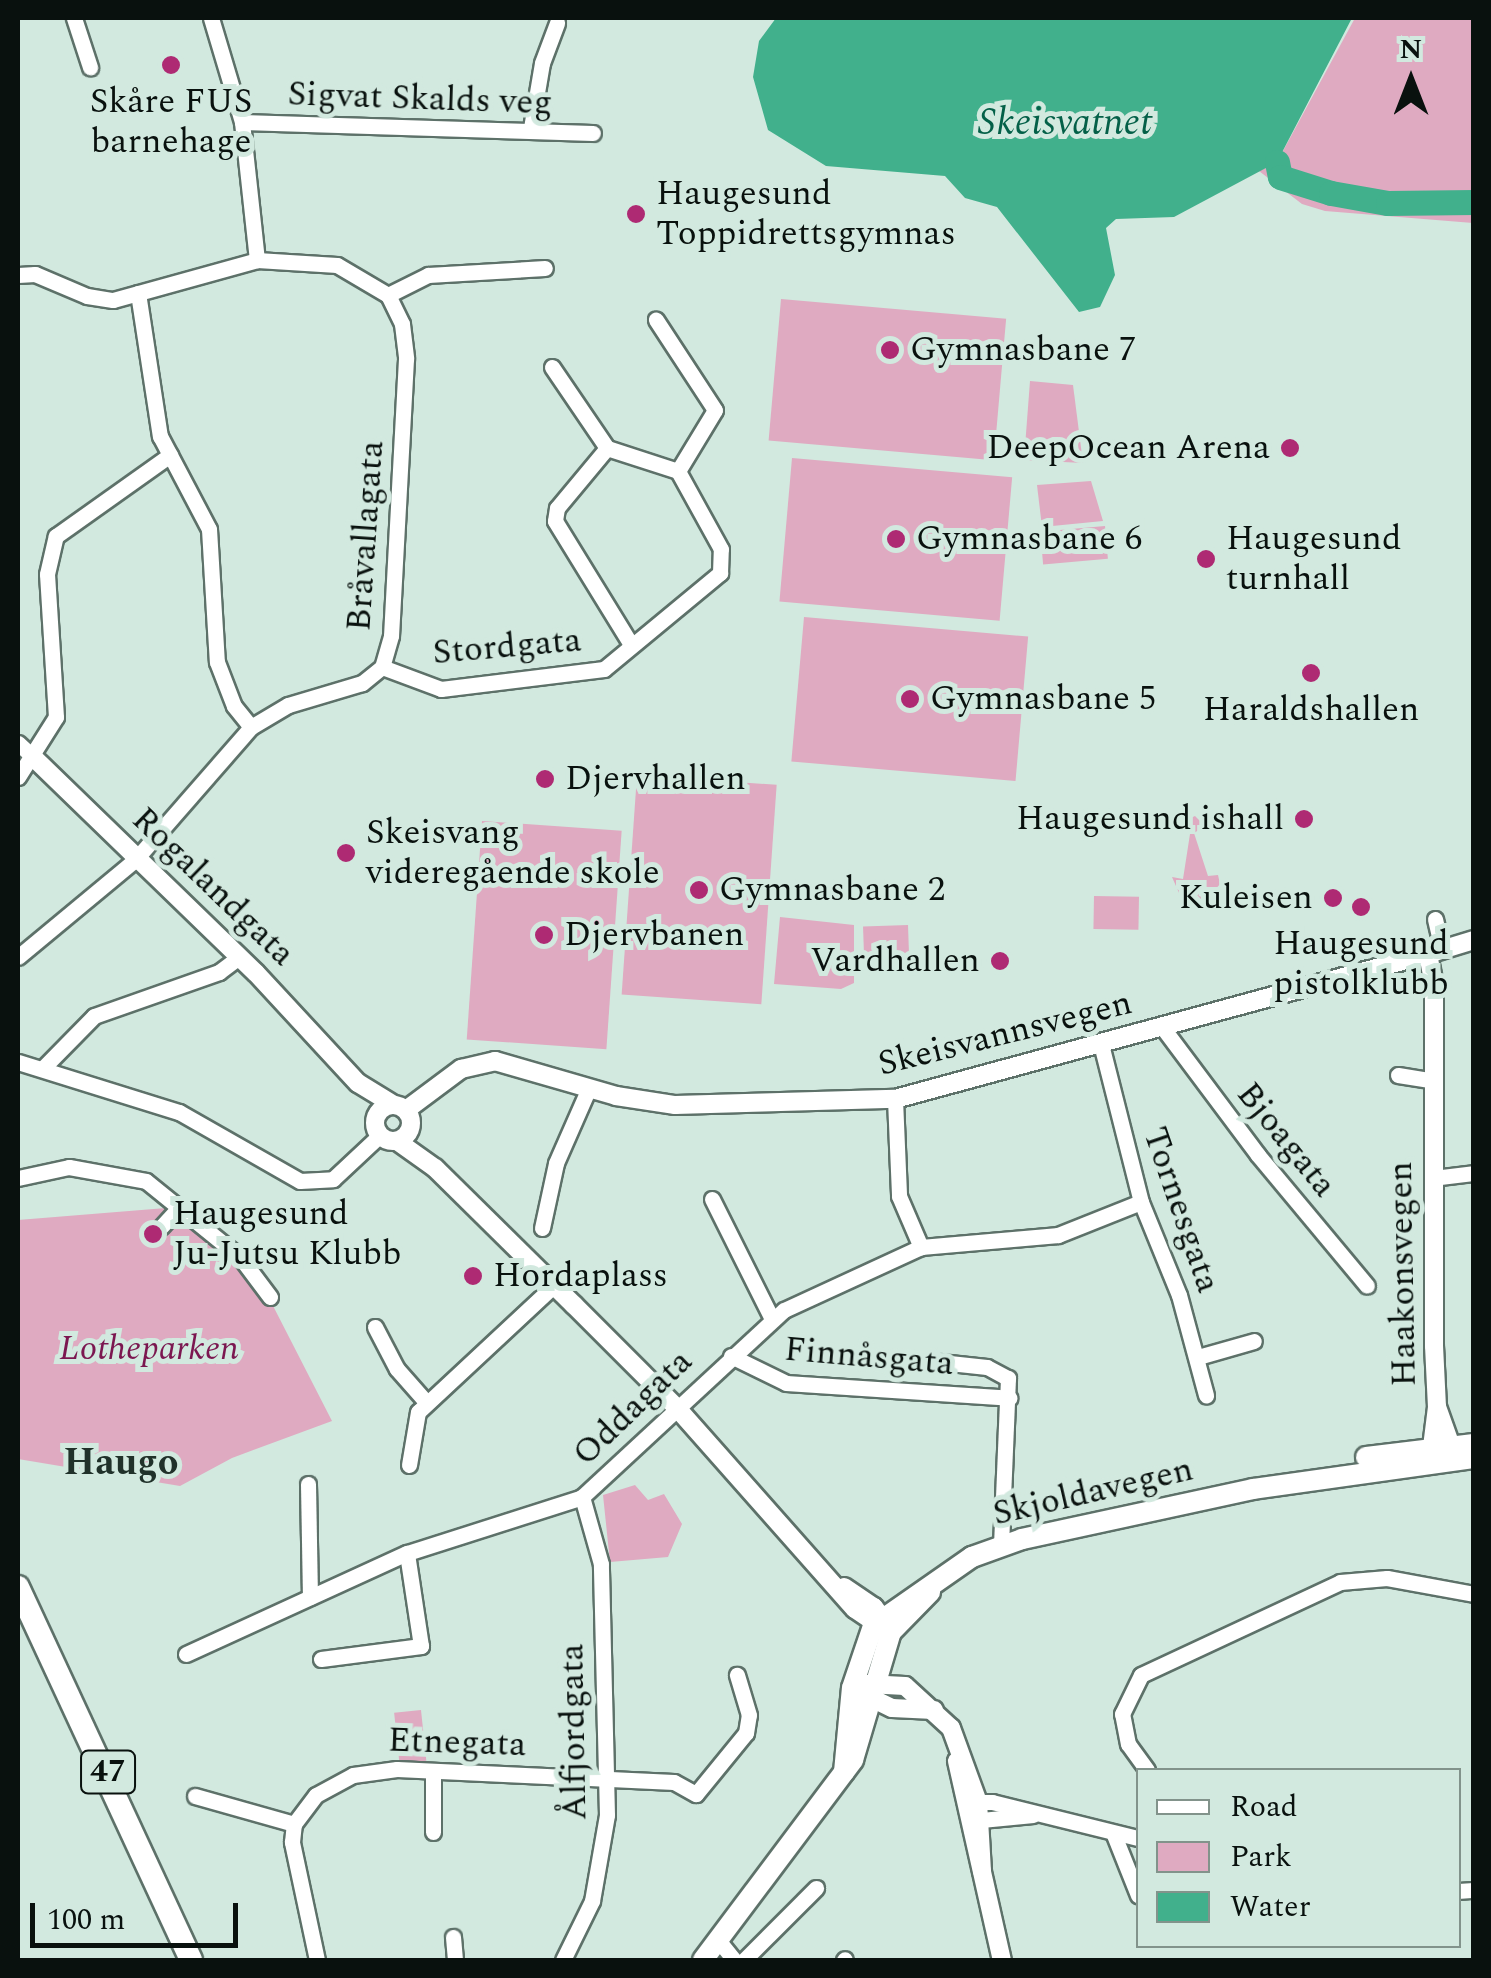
<!DOCTYPE html>
<meta charset="utf-8">
<style>
body{margin:0}
#map{position:relative;width:1491px;height:1978px;overflow:hidden;background:#d2e9df;font-family:Spectral,serif}
div>[style]{position:absolute}
[style*='--x']{left:calc(var(--x)*1px);top:calc(var(--y)*1px);width:calc(var(--w)*1px);rotate:calc(var(--a)*1deg)}
.green>*{inset:0;background:#dfaac1;transform-origin:0 0}
.water>*{inset:0;background:#41b08c}
.river>*{height:25px;margin:-12.5px;padding:0 12.5px;transform-origin:12.5px;border-radius:12.5px;background:#41b08c}
.roads{filter:drop-shadow(2px 0 #5d7169) drop-shadow(-2px 0 #5d7169) drop-shadow(0 2px #5d7169) drop-shadow(0 -2px #5d7169)}
.minor>*{height:15px;margin:-7.5px;padding:0 7.5px;transform-origin:7.5px;border-radius:7.5px;background:#fff}
.tertiary>*{height:18px;margin:-9px;padding:0 9px;transform-origin:9px;border-radius:9px;background:#fff}
.tertiary>.ring{margin:-9px;padding:0;box-sizing:content-box;background:none;border:18px solid #fff;border-radius:50%}
.secondary>*{height:20px;margin:-10px;padding:0 10px;transform-origin:10px;border-radius:10px;background:#fff}
.primary>*{height:22px;margin:-11px;padding:0 11px;transform-origin:11px;border-radius:11px;background:#fff}
.dots>*{width:28px;height:28px;translate:-50% -50%;box-sizing:border-box;border:5px solid #d2e9df;border-radius:50%}
span{translate:-50% -50%;white-space:nowrap;text-align:center;line-height:1.15;-webkit-text-stroke:10px #d2e9df;paint-order:stroke}
.shield-label span{padding:2px 8px;background:#d2e9df;border:2px solid;border-radius:8px;-webkit-text-stroke-width:0}
.shield-label{font-size:32px;color:#09110e;font-weight:700}
.street-label{font-size:35px;color:#09110e}
.poi-label{font-size:35px;color:#09110e}
.left{translate:0 -50%;text-align:left}
.right{translate:-100% -50%;text-align:right}
.park-label{font-size:35px;color:#7b1750;font-style:italic}
.water-label{font-size:38px;color:#046048;font-style:italic}
.neighbourhood-label{font-size:38px;color:#20312a;font-weight:700}
.frame{position:absolute;inset:0;border:20px solid #09110e;pointer-events:none}
.legend{position:absolute;left:1136px;top:1768px;width:325px;height:180px;box-sizing:border-box;background:#d2e9df;border:2px solid #82938b;margin:0;padding:12px 18px;list-style:none;font-size:30px;color:#09110e}
.legend li{display:flex;align-items:center;gap:20px;height:50px}
.legend b{width:50px;border:2px solid #82938b}
.north{position:absolute;left:1361px;top:30px;width:100px;height:100px;-webkit-text-stroke:8px #d2e9df;paint-order:stroke;rotate:0deg;font-size:28px;font-weight:700;line-height:40px;text-align:center;color:#09110e}
.north::after{content:'';display:block;margin:auto;width:35px;height:45px;background:#09110e;clip-path:polygon(50% 0,100% 100%,50% 72%,0 100%)}
.scale{position:absolute;left:30px;top:1903px;width:208px;height:45px;box-sizing:border-box;border:5px solid #09110e;border-top:0;padding-left:12px;font-size:30px;line-height:35px;white-space:nowrap;color:#09110e;-webkit-text-stroke:8px #d2e9df;paint-order:stroke}
</style>
<div id="map">
<div class="green">
<i style="clip-path:polygon(1355px 18px,1473px 18px,1473px 223px,1325px 211px,1302px 204px,1259px 171px,1277px 162px)"></i>
<i style="left:781px;top:299px;width:226px;height:142px;rotate:5deg"></i>
<i style="clip-path:polygon(1030px 381px,1073px 385px,1083px 463px,1024px 460px)"></i>
<i style="left:792px;top:458px;width:221px;height:144px;rotate:5deg"></i>
<i style="clip-path:polygon(1091px 481px,1103px 521px,1042px 527px,1037px 485px)"></i>
<i style="left:1105px;top:526px;width:33px;height:65px;rotate:85deg"></i>
<i style="left:804px;top:617px;width:225px;height:145px;rotate:5deg"></i>
<i style="left:637px;top:775px;width:140px;height:220px;rotate:4deg"></i>
<i style="clip-path:polygon(1195px 816px,1205px 826px,1194px 833px,1208px 876px,1218px 875px,1220px 884px,1208px 898px,1183px 902px,1172px 877px,1183px 879px,1190px 834px,1178px 832px,1182px 822px)"></i>
<i style="left:482px;top:821px;width:140px;height:219px;rotate:4deg"></i>
<i style="left:1094px;top:896px;width:45px;height:33px;rotate:1deg"></i>
<i style="clip-path:polygon(780px 917px,854px 925px,854px 983px,841px 989px,774px 984px)"></i>
<i style="left:908px;top:925px;width:29px;height:45px;rotate:88deg"></i>
<i style="clip-path:polygon(166px 1208px,191px 1215px,269px 1298px,332px 1421px,232px 1458px,180px 1486px,18px 1459px,18px 1220px)"></i>
<i style="clip-path:polygon(635px 1485px,648px 1500px,664px 1494px,682px 1524px,668px 1557px,610px 1562px,603px 1495px)"></i>
<i style="left:421px;top:1710px;width:51px;height:27px;rotate:84deg"></i>
</div>
<div class="water">
<i style="clip-path:polygon(776px 18px,1352px 18px,1277px 162px,1174px 217px,1116px 219px,1106px 228px,1115px 275px,1100px 307px,1079px 312px,997px 207px,965px 198px,945px 176px,826px 166px,768px 130px,753px 77px,759px 41px)"></i>
</div>
<div class="river">
<i style="--x:1277;--y:162;--w:15;--a:79"></i>
<i style="--x:1280;--y:177;--w:53;--a:17.4"></i>
<i style="--x:1331;--y:193;--w:58;--a:10"></i>
<i style="--x:1388;--y:203;--w:86;--a:-0.7"></i>
</div>
<div class="roads">
<div class="minor">
<i style="--x:74;--y:18;--w:52;--a:71.9"></i>
<i style="--x:211;--y:18;--w:109;--a:73.4"></i>
<i style="--x:242;--y:122;--w:139;--a:83.8"></i>
<i style="--x:242;--y:122;--w:351;--a:1.8"></i>
<i style="--x:531;--y:128;--w:66;--a:-80.4"></i>
<i style="--x:542;--y:63;--w:43;--a:-69.4"></i>
<i style="--x:18;--y:275;--w:17;--a:-3"></i>
<i style="--x:35;--y:274;--w:56;--a:22.9"></i>
<i style="--x:87;--y:296;--w:26;--a:9"></i>
<i style="--x:113;--y:300;--w:149;--a:-15.5"></i>
<i style="--x:257;--y:260;--w:80;--a:3.6"></i>
<i style="--x:337;--y:265;--w:59;--a:30.5"></i>
<i style="--x:388;--y:295;--w:32;--a:64"></i>
<i style="--x:402;--y:324;--w:35;--a:83"></i>
<i style="--x:406;--y:359;--w:277;--a:93.1"></i>
<i style="--x:391;--y:636;--w:32;--a:106"></i>
<i style="--x:382;--y:667;--w:26;--a:141"></i>
<i style="--x:362;--y:683;--w:77;--a:163.4"></i>
<i style="--x:288;--y:705;--w:43;--a:149.3"></i>
<i style="--x:251;--y:727;--w:175;--a:131.1"></i>
<i style="--x:136;--y:859;--w:153;--a:140.3"></i>
<i style="--x:138;--y:293;--w:145;--a:81.3"></i>
<i style="--x:160;--y:436;--w:105;--a:62.2"></i>
<i style="--x:209;--y:529;--w:133;--a:86.6"></i>
<i style="--x:217;--y:662;--w:47;--a:68.9"></i>
<i style="--x:234;--y:706;--w:27;--a:51"></i>
<i style="--x:388;--y:295;--w:45;--a:-26.6"></i>
<i style="--x:428;--y:275;--w:117;--a:-3.4"></i>
<i style="--x:552;--y:367;--w:98;--a:55.8"></i>
<i style="--x:607;--y:448;--w:75;--a:17.9"></i>
<i style="--x:607;--y:448;--w:78;--a:129.8"></i>
<i style="--x:557;--y:508;--w:13;--a:99"></i>
<i style="--x:555;--y:521;--w:143;--a:58.4"></i>
<i style="--x:382;--y:667;--w:63;--a:20.4"></i>
<i style="--x:441;--y:689;--w:164;--a:-7"></i>
<i style="--x:604;--y:669;--w:151;--a:-39.6"></i>
<i style="--x:720;--y:573;--w:24;--a:-88"></i>
<i style="--x:721;--y:549;--w:89;--a:-118.9"></i>
<i style="--x:678;--y:471;--w:71;--a:-58.8"></i>
<i style="--x:715;--y:410;--w:108;--a:-123.2"></i>
<i style="--x:18;--y:743;--w:21;--a:43"></i>
<i style="--x:18;--y:777;--w:71;--a:-57.7"></i>
<i style="--x:56;--y:717;--w:143;--a:-93.6"></i>
<i style="--x:47;--y:574;--w:39;--a:-77"></i>
<i style="--x:56;--y:536;--w:140;--a:-35.4"></i>
<i style="--x:1435;--y:919;--w:32;--a:77"></i>
<i style="--x:1163;--y:1028;--w:159;--a:53.2"></i>
<i style="--x:1258;--y:1155;--w:170;--a:50.2"></i>
<i style="--x:1101;--y:1044;--w:163;--a:75.8"></i>
<i style="--x:1141;--y:1202;--w:100;--a:67.8"></i>
<i style="--x:1179;--y:1295;--w:104;--a:74.9"></i>
<i style="--x:18;--y:1062;--w:169;--a:17.3"></i>
<i style="--x:179;--y:1112;--w:139;--a:29.7"></i>
<i style="--x:300;--y:1181;--w:33;--a:-3"></i>
<i style="--x:333;--y:1179;--w:63;--a:-43.1"></i>
<i style="--x:42;--y:1069;--w:74;--a:-45.5"></i>
<i style="--x:94;--y:1016;--w:133;--a:-19.4"></i>
<i style="--x:219;--y:972;--w:25;--a:-37"></i>
<i style="--x:1398;--y:1075;--w:37;--a:9"></i>
<i style="--x:895;--y:1099;--w:97;--a:87.6"></i>
<i style="--x:899;--y:1196;--w:56;--a:66.7"></i>
<i style="--x:18;--y:1178;--w:52;--a:-12.2"></i>
<i style="--x:69;--y:1167;--w:78;--a:10.3"></i>
<i style="--x:146;--y:1181;--w:121;--a:39"></i>
<i style="--x:240;--y:1257;--w:50;--a:53.1"></i>
<i style="--x:1433;--y:1178;--w:41;--a:-7"></i>
<i style="--x:712;--y:1199;--w:132;--a:63.4"></i>
<i style="--x:161;--y:1227;--w:26;--a:-47"></i>
<i style="--x:542;--y:1228;--w:66;--a:-77.8"></i>
<i style="--x:556;--y:1163;--w:82;--a:-66.3"></i>
<i style="--x:375;--y:1327;--w:47;--a:62.4"></i>
<i style="--x:397;--y:1369;--w:45;--a:48.6"></i>
<i style="--x:731;--y:1356;--w:61;--a:26.1"></i>
<i style="--x:786;--y:1383;--w:224;--a:3.8"></i>
<i style="--x:1198;--y:1357;--w:58;--a:-15.9"></i>
<i style="--x:931;--y:1361;--w:56;--a:6.1"></i>
<i style="--x:987;--y:1367;--w:24;--a:28"></i>
<i style="--x:1008;--y:1378;--w:167;--a:92.4"></i>
<i style="--x:409;--y:1465;--w:54;--a:-80.4"></i>
<i style="--x:418;--y:1412;--w:186;--a:-43"></i>
<i style="--x:308;--y:1484;--w:113;--a:89"></i>
<i style="--x:186;--y:1654;--w:243;--a:-24.6"></i>
<i style="--x:407;--y:1553;--w:184;--a:-17.7"></i>
<i style="--x:582;--y:1497;--w:275;--a:-42.8"></i>
<i style="--x:784;--y:1310;--w:151;--a:-24.7"></i>
<i style="--x:921;--y:1247;--w:138;--a:-5"></i>
<i style="--x:1058;--y:1235;--w:89;--a:-21.7"></i>
<i style="--x:321;--y:1659;--w:101;--a:-7.4"></i>
<i style="--x:421;--y:1646;--w:94;--a:-98.6"></i>
<i style="--x:1147;--y:1770;--w:32;--a:-126"></i>
<i style="--x:1128;--y:1744;--w:31;--a:-101"></i>
<i style="--x:1122;--y:1714;--w:43;--a:-64"></i>
<i style="--x:1141;--y:1675;--w:220;--a:-25"></i>
<i style="--x:1340;--y:1582;--w:47;--a:-4.9"></i>
<i style="--x:1387;--y:1578;--w:88;--a:10.4"></i>
<i style="--x:433;--y:1771;--w:61;--a:90"></i>
<i style="--x:195;--y:1796;--w:103;--a:15.8"></i>
<i style="--x:1033;--y:1815;--w:52;--a:174.5"></i>
<i style="--x:981;--y:1820;--w:17;--a:-147"></i>
<i style="--x:967;--y:1811;--w:14;--a:-39"></i>
<i style="--x:978;--y:1802;--w:14;--a:0"></i>
<i style="--x:992;--y:1802;--w:150;--a:13.9"></i>
<i style="--x:1114;--y:1835;--w:65;--a:68.2"></i>
<i style="--x:1458;--y:1891;--w:16;--a:-4"></i>
<i style="--x:453;--y:1937;--w:23;--a:85"></i>
<i style="--x:718;--y:1940;--w:26;--a:51"></i>
<i style="--x:317;--y:1960;--w:121;--a:-102"></i>
<i style="--x:292;--y:1842;--w:18;--a:-84"></i>
<i style="--x:294;--y:1824;--w:36;--a:-53"></i>
<i style="--x:316;--y:1795;--w:42;--a:-28.4"></i>
<i style="--x:353;--y:1775;--w:44;--a:-7.8"></i>
<i style="--x:397;--y:1769;--w:277;--a:2.7"></i>
<i style="--x:674;--y:1782;--w:25;--a:29"></i>
<i style="--x:696;--y:1794;--w:79;--a:-50.7"></i>
<i style="--x:746;--y:1733;--w:18;--a:-81"></i>
<i style="--x:749;--y:1715;--w:42;--a:-106.7"></i>
<i style="--x:563;--y:1960;--w:66;--a:-63.8"></i>
<i style="--x:592;--y:1901;--w:87;--a:-80.1"></i>
<i style="--x:607;--y:1815;--w:251;--a:-91.4"></i>
<i style="--x:601;--y:1564;--w:70;--a:-105.8"></i>
<i style="--x:744;--y:1960;--w:102;--a:-45"></i>
<i style="--x:844;--y:1960;--w:1;--a:-45"></i>
</div>
<div class="tertiary">
<i style="--x:33;--y:757;--w:310;--a:44.1"></i>
<i style="--x:256;--y:973;--w:150;--a:47.2"></i>
<i style="--x:358;--y:1083;--w:42;--a:31.4"></i>
<i class="ring" style="left:375px;top:1105px;width:18px;height:18px"></i>
<i style="--x:406;--y:1110;--w:69;--a:-36.7"></i>
<i style="--x:461;--y:1069;--w:35;--a:-13"></i>
<i style="--x:495;--y:1061;--w:126;--a:16.1"></i>
<i style="--x:616;--y:1096;--w:60;--a:8.7"></i>
<i style="--x:675;--y:1105;--w:220;--a:-1.6"></i>
<i style="--x:895;--y:1099;--w:552;--a:-15.22"></i>
<i style="--x:397;--y:1141;--w:47;--a:35.4"></i>
<i style="--x:435;--y:1168;--w:195;--a:44.6"></i>
<i style="--x:574;--y:1305;--w:146;--a:45"></i>
<i style="--x:677;--y:1408;--w:268;--a:48.5"></i>
<i style="--x:855;--y:1609;--w:37;--a:34"></i>
<i style="--x:1437;--y:1407;--w:40;--a:97.1"></i>
<i style="--x:1432;--y:1447;--w:18;--a:52"></i>
<i style="--x:1443;--y:1461;--w:17;--a:-62"></i>
<i style="--x:1451;--y:1446;--w:41;--a:-109.7"></i>
<i style="--x:1437;--y:1407;--w:61;--a:-92.8"></i>
<i style="--x:1434;--y:1346;--w:361;--a:-90"></i>
<i style="--x:1434;--y:985;--w:32;--a:-101"></i>
<i style="--x:1428;--y:954;--w:48;--a:-16.9"></i>
<i style="--x:844;--y:1587;--w:36;--a:34"></i>
<i style="--x:874;--y:1607;--w:27;--a:54"></i>
<i style="--x:867;--y:1684;--w:38;--a:3"></i>
<i style="--x:905;--y:1686;--w:62;--a:42.4"></i>
<i style="--x:951;--y:1728;--w:79;--a:70"></i>
<i style="--x:978;--y:1802;--w:69;--a:86.7"></i>
<i style="--x:861;--y:1693;--w:34;--a:26"></i>
<i style="--x:892;--y:1708;--w:42;--a:2.7"></i>
<i style="--x:957;--y:1761;--w:204;--a:77.3"></i>
</div>
<div class="secondary">
<i style="--x:1366;--y:1457;--w:109;--a:-6.9"></i>
<i style="--x:844;--y:1772;--w:84;--a:-84.6"></i>
<i style="--x:852;--y:1688;--w:65;--a:-71.3"></i>
<i style="--x:873;--y:1626;--w:121;--a:-34.9"></i>
<i style="--x:972;--y:1557;--w:53;--a:-19.8"></i>
<i style="--x:1022;--y:1539;--w:236;--a:-12.2"></i>
<i style="--x:1253;--y:1489;--w:223;--a:-8"></i>
<i style="--x:703;--y:1960;--w:250;--a:-53.1"></i>
<i style="--x:853;--y:1760;--w:134;--a:-73.5"></i>
<i style="--x:891;--y:1632;--w:56;--a:-45.7"></i>
</div>
<div class="primary">
<i style="--x:18;--y:1587;--w:411;--a:65.1"></i>
</div>
</div>
<div class="dots">
<i style="left:171px;top:65px;background:#ae2a73"></i>
<i style="left:636px;top:214px;background:#ae2a73"></i>
<i style="left:890px;top:350px;background:#ae2a73"></i>
<i style="left:1290px;top:448px;background:#ae2a73"></i>
<i style="left:896px;top:539px;background:#ae2a73"></i>
<i style="left:1206px;top:559px;background:#ae2a73"></i>
<i style="left:1311px;top:673px;background:#ae2a73"></i>
<i style="left:910px;top:699px;background:#ae2a73"></i>
<i style="left:545px;top:779px;background:#ae2a73"></i>
<i style="left:1304px;top:819px;background:#ae2a73"></i>
<i style="left:346px;top:853px;background:#ae2a73"></i>
<i style="left:699px;top:890px;background:#ae2a73"></i>
<i style="left:1333px;top:898px;background:#ae2a73"></i>
<i style="left:1361px;top:907px;background:#ae2a73"></i>
<i style="left:544px;top:935px;background:#ae2a73"></i>
<i style="left:1000px;top:961px;background:#ae2a73"></i>
<i style="left:153px;top:1234px;background:#ae2a73"></i>
<i style="left:473px;top:1276px;background:#ae2a73"></i>
</div>
<div class="shield-label">
<span style="left:108px;top:1772px">47</span>
</div>
<div class="street-label">
<span style="left:420px;top:99px;rotate:2deg">Sigvat Skalds veg</span>
<span style="left:366px;top:536px;rotate:-86deg">Bråvallagata</span>
<span style="left:507px;top:647px;rotate:-5deg">Stordgata</span>
<span style="left:213px;top:887px;rotate:44deg">Rogalandgata</span>
<span style="left:1005px;top:1034px;rotate:-14deg">Skeisvannsvegen</span>
<span style="left:1286px;top:1140px;rotate:51deg">Bjoagata</span>
<span style="left:1181px;top:1210px;rotate:71deg">Tornesgata</span>
<span style="left:1403px;top:1274px;rotate:-91deg">Haakonsvegen</span>
<span style="left:869px;top:1357px;rotate:5deg">Finnåsgata</span>
<span style="left:633px;top:1408px;rotate:-44deg">Oddagata</span>
<span style="left:1093px;top:1492px;rotate:-13deg">Skjoldavegen</span>
<span style="left:574px;top:1732px;rotate:-91deg">Ålfjordgata</span>
<span style="left:457px;top:1743px;rotate:2deg">Etnegata</span>
</div>
<div class="poi-label">
<span style="left:171px;top:122px">Skåre FUS<br>barnehage</span>
<span class="left" style="left:656px;top:214px">Haugesund<br>Toppidrettsgymnas</span>
<span class="left" style="left:910px;top:350px">Gymnasbane 7</span>
<span class="right" style="left:1270px;top:448px">DeepOcean Arena</span>
<span class="left" style="left:916px;top:539px">Gymnasbane 6</span>
<span class="left" style="left:1226px;top:559px">Haugesund<br>turnhall</span>
<span class="left" style="left:930px;top:699px">Gymnasbane 5</span>
<span style="left:1311px;top:710px">Haraldshallen</span>
<span class="left" style="left:565px;top:779px">Djervhallen</span>
<span class="right" style="left:1284px;top:819px">Haugesund ishall</span>
<span class="left" style="left:366px;top:853px">Skeisvang<br>videregående skole</span>
<span class="left" style="left:719px;top:890px">Gymnasbane 2</span>
<span class="right" style="left:1313px;top:898px">Kuleisen</span>
<span class="left" style="left:564px;top:935px">Djervbanen</span>
<span style="left:1361px;top:964px">Haugesund<br>pistolklubb</span>
<span class="right" style="left:980px;top:961px">Vardhallen</span>
<span class="left" style="left:173px;top:1234px">Haugesund<br>Ju-Jutsu Klubb</span>
<span class="left" style="left:493px;top:1276px">Hordaplass</span>
</div>
<div class="park-label">
<span style="left:149px;top:1349px">Lotheparken</span>
</div>
<div class="water-label">
<span style="left:1065px;top:124px">Skeisvatnet</span>
</div>
<div class="neighbourhood-label">
<span style="left:121px;top:1464px">Haugo</span>
</div>
<div class="frame"></div>
<ul class="legend">
<li><b style="height:12px;background:#fff"></b>Road</li>
<li><b style="height:28px;background:#dfaac1"></b>Park</li>
<li><b style="height:28px;background:#41b08c"></b>Water</li>
</ul>
<div class="north">N</div>
<div class="scale">100 m</div>
</div>
